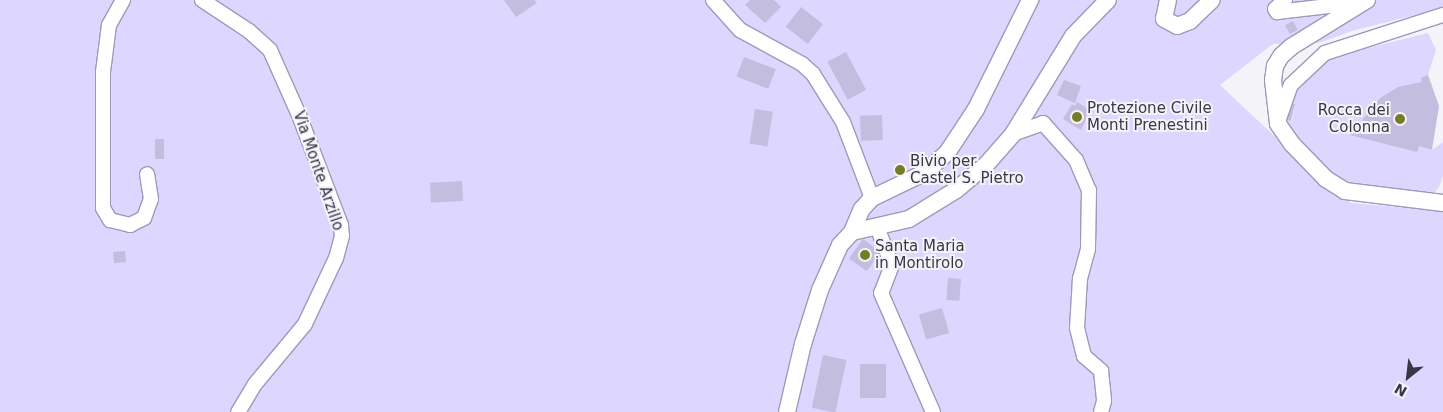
<!DOCTYPE html>
<style>
body{margin:0}
#map{position:relative;width:1443px;height:412px;overflow:hidden;background:#f4f3fa;font-family:"DejaVu Sans",sans-serif}
div>[style]{position:absolute}
[style*='--x']{left:calc(var(--x)*1px);top:calc(var(--y)*1px);width:calc(var(--w)*1px);rotate:calc(var(--a)*1deg)}
.green>*{inset:0;background:#ddd6fe}
.building>*{inset:0;background:#c3bddf;transform-origin:0 0}
.roads{filter:drop-shadow(1px 0 #9f99b9) drop-shadow(-1px 0 #9f99b9) drop-shadow(0 1px #9f99b9) drop-shadow(0 -1px #9f99b9)}
.minor>*{height:14px;margin:-7px;padding:0 7px;transform-origin:7px;border-radius:7px;background:#fff}
.tertiary>*{height:16px;margin:-8px;padding:0 8px;transform-origin:8px;border-radius:8px;background:#fff}
.dots>*{width:14px;height:14px;translate:-50% -50%;box-sizing:border-box;border:2px solid #f4f3fa;border-radius:50%}
span{translate:-50% -50%;white-space:nowrap;text-align:center;line-height:1.15;-webkit-text-stroke:4px #f4f3fa;paint-order:stroke}
.poi-label{font-size:15px;color:#3a3745}
.left{translate:0 -50%;text-align:left}
.right{translate:-100% -50%;text-align:right}
.street-label{font-size:15px;color:#3a3745}
.north{position:absolute;left:1383px;top:352px;width:50px;height:50px;-webkit-text-stroke:4px #f4f3fa;paint-order:stroke;rotate:209deg;font-size:14px;font-weight:700;line-height:20px;text-align:center;color:#3a3745}
.north::after{content:'';display:block;margin:auto;width:18px;height:22px;background:#3a3745;clip-path:polygon(50% 0,100% 100%,50% 72%,0 100%)}
</style>
<div id="map">
<div class="green">
<i style="clip-path:polygon(0 0,1443px 0,1443px 8px,1352px 31px,1319px 43px,1273px 44px,1220px 85px,1336px 194px,1352px 203px,1443px 211px,1443px 412px,0 412px)"></i>
<i style="clip-path:polygon(1428px 33px,1436px 50px,1428px 75px,1439px 106px,1432px 138px,1419px 146px,1432px 150px,1443px 142px,1443px 176px,1439px 187px,1435px 192px,1362px 191px,1332px 177px,1310px 157px,1284px 119px,1292px 121px,1295px 104px,1287px 102px,1322px 64px,1335px 56px)"></i>
</div>
<div class="building">
<i style="clip-path:polygon(504px 0,534px 0,537px 3px,516px 17px)"></i>
<i style="clip-path:polygon(750px 0,774px 0,781px 7px,765px 23px,745px 5px)"></i>
<i style="left:801px;top:7px;width:28px;height:25px;rotate:38deg"></i>
<i style="left:1293px;top:21px;width:10px;height:9px;rotate:61deg"></i>
<i style="left:846px;top:52px;width:43px;height:21px;rotate:62deg"></i>
<i style="left:744px;top:57px;width:34px;height:21px;rotate:21deg"></i>
<i style="clip-path:polygon(1428px 75px,1439px 106px,1432px 150px,1419px 146px,1417px 152px,1350px 135px,1380px 98px,1398px 87px,1422px 82px,1421px 78px)"></i>
<i style="clip-path:polygon(1064px 80px,1081px 86px,1075px 103px,1057px 95px)"></i>
<i style="clip-path:polygon(1077px 102px,1090px 110px,1081px 130px,1063px 119px,1072px 104px,1075px 106px)"></i>
<i style="clip-path:polygon(1287px 102px,1295px 104px,1291px 121px,1284px 119px)"></i>
<i style="left:755px;top:109px;width:18px;height:35px;rotate:9deg"></i>
<i style="left:882px;top:115px;width:25px;height:22px;rotate:88deg"></i>
<i style="left:155px;top:139px;width:9px;height:20px"></i>
<i style="left:462px;top:181px;width:20px;height:32px;rotate:87deg"></i>
<i style="left:863px;top:239px;width:22px;height:24px;rotate:36deg"></i>
<i style="left:125px;top:251px;width:11px;height:12px;rotate:85deg"></i>
<i style="left:948px;top:278px;width:13px;height:22px;rotate:4deg"></i>
<i style="left:942px;top:308px;width:26px;height:24px;rotate:74deg"></i>
<i style="left:823px;top:355px;width:24px;height:54px;rotate:12deg"></i>
<i style="left:860px;top:364px;width:26px;height:34px"></i>
</div>
<div class="roads">
<div class="minor">
<i style="--x:123;--y:0;--w:29;--a:119"></i>
<i style="--x:109;--y:25;--w:47;--a:97.3"></i>
<i style="--x:103;--y:72;--w:136;--a:90"></i>
<i style="--x:103;--y:208;--w:14;--a:60"></i>
<i style="--x:110;--y:220;--w:21;--a:14"></i>
<i style="--x:130;--y:225;--w:16;--a:-27"></i>
<i style="--x:144;--y:218;--w:20;--a:-70"></i>
<i style="--x:151;--y:199;--w:25;--a:-99"></i>
<i style="--x:202;--y:0;--w:56;--a:33.4"></i>
<i style="--x:249;--y:31;--w:28;--a:42"></i>
<i style="--x:270;--y:50;--w:71;--a:66"></i>
<i style="--x:299;--y:115;--w:118;--a:69.1"></i>
<i style="--x:341;--y:225;--w:11;--a:85"></i>
<i style="--x:342;--y:236;--w:23;--a:105"></i>
<i style="--x:336;--y:258;--w:73;--a:115.2"></i>
<i style="--x:305;--y:324;--w:78;--a:129.8"></i>
<i style="--x:255;--y:384;--w:33;--a:121"></i>
<i style="--x:713;--y:0;--w:40;--a:48"></i>
<i style="--x:740;--y:30;--w:71;--a:28.7"></i>
<i style="--x:802;--y:64;--w:15;--a:42"></i>
<i style="--x:813;--y:74;--w:57;--a:58"></i>
<i style="--x:843;--y:122;--w:81;--a:69.1"></i>
<i style="--x:1285;--y:0;--w:13;--a:138"></i>
<i style="--x:1275;--y:9;--w:4;--a:56"></i>
<i style="--x:1277;--y:12;--w:87;--a:-6.6"></i>
<i style="--x:1279;--y:119;--w:36;--a:-71"></i>
<i style="--x:1291;--y:85;--w:47;--a:-43.3"></i>
<i style="--x:1325;--y:53;--w:124;--a:-17.9"></i>
<i style="--x:1013;--y:134;--w:32;--a:-20"></i>
<i style="--x:1043;--y:123;--w:50;--a:48.3"></i>
<i style="--x:1076;--y:160;--w:33;--a:67"></i>
<i style="--x:1089;--y:190;--w:59;--a:91"></i>
<i style="--x:1088;--y:249;--w:30;--a:105"></i>
<i style="--x:1080;--y:278;--w:50;--a:93.4"></i>
<i style="--x:1077;--y:328;--w:29;--a:76"></i>
<i style="--x:1084;--y:356;--w:23;--a:41"></i>
<i style="--x:1101;--y:371;--w:30;--a:84"></i>
<i style="--x:1104;--y:401;--w:11;--a:105"></i>
<i style="--x:877;--y:227;--w:41;--a:68.5"></i>
<i style="--x:892;--y:265;--w:30;--a:111"></i>
<i style="--x:881;--y:293;--w:130;--a:66.4"></i>
</div>
<div class="tertiary">
<i style="--x:1168;--y:0;--w:19;--a:102"></i>
<i style="--x:1164;--y:19;--w:15;--a:28"></i>
<i style="--x:1177;--y:26;--w:14;--a:-21"></i>
<i style="--x:1190;--y:21;--w:30;--a:-44"></i>
<i style="--x:1367;--y:0;--w:89;--a:148.3"></i>
<i style="--x:1291;--y:47;--w:13;--a:138"></i>
<i style="--x:1281;--y:56;--w:12;--a:121"></i>
<i style="--x:1275;--y:66;--w:14;--a:98"></i>
<i style="--x:1273;--y:80;--w:44;--a:83.5"></i>
<i style="--x:1278;--y:124;--w:24;--a:55"></i>
<i style="--x:1292;--y:144;--w:49;--a:45.8"></i>
<i style="--x:1326;--y:179;--w:22;--a:32"></i>
<i style="--x:1345;--y:191;--w:99;--a:7"></i>
<i style="--x:852;--y:232;--w:58;--a:-12.8"></i>
<i style="--x:909;--y:219;--w:55;--a:-31.7"></i>
<i style="--x:956;--y:190;--w:38;--a:-40"></i>
<i style="--x:985;--y:166;--w:43;--a:-48.8"></i>
<i style="--x:1013;--y:134;--w:115;--a:-58.5"></i>
<i style="--x:1073;--y:36;--w:50;--a:-45.8"></i>
<i style="--x:787;--y:412;--w:70;--a:-76.8"></i>
<i style="--x:803;--y:344;--w:57;--a:-72.5"></i>
<i style="--x:820;--y:290;--w:49;--a:-66"></i>
<i style="--x:840;--y:245;--w:18;--a:-47"></i>
<i style="--x:852;--y:232;--w:25;--a:-67"></i>
<i style="--x:862;--y:209;--w:15;--a:-48"></i>
<i style="--x:872;--y:198;--w:58;--a:-25.7"></i>
<i style="--x:924;--y:173;--w:30;--a:-41"></i>
<i style="--x:947;--y:153;--w:53;--a:-56.6"></i>
<i style="--x:976;--y:109;--w:122;--a:-63.6"></i>
</div>
</div>
<div class="dots">
<i style="left:1077px;top:117px;background:#757c26"></i>
<i style="left:1400px;top:119px;background:#757c26"></i>
<i style="left:900px;top:170px;background:#757c26"></i>
<i style="left:865px;top:255px;background:#757c26"></i>
</div>
<div class="poi-label">
<span class="left" style="left:1087px;top:117px">Protezione Civile<br>Monti Prenestini</span>
<span class="right" style="left:1390px;top:119px">Rocca dei<br>Colonna</span>
<span class="left" style="left:910px;top:170px">Bivio per<br>Castel S. Pietro</span>
<span class="left" style="left:875px;top:255px">Santa Maria<br>in Montirolo</span>
</div>
<div class="street-label">
<span style="left:318px;top:171px;rotate:71deg">Via Monte Arzillo</span>
</div>
<div class="north">N</div>
</div>
